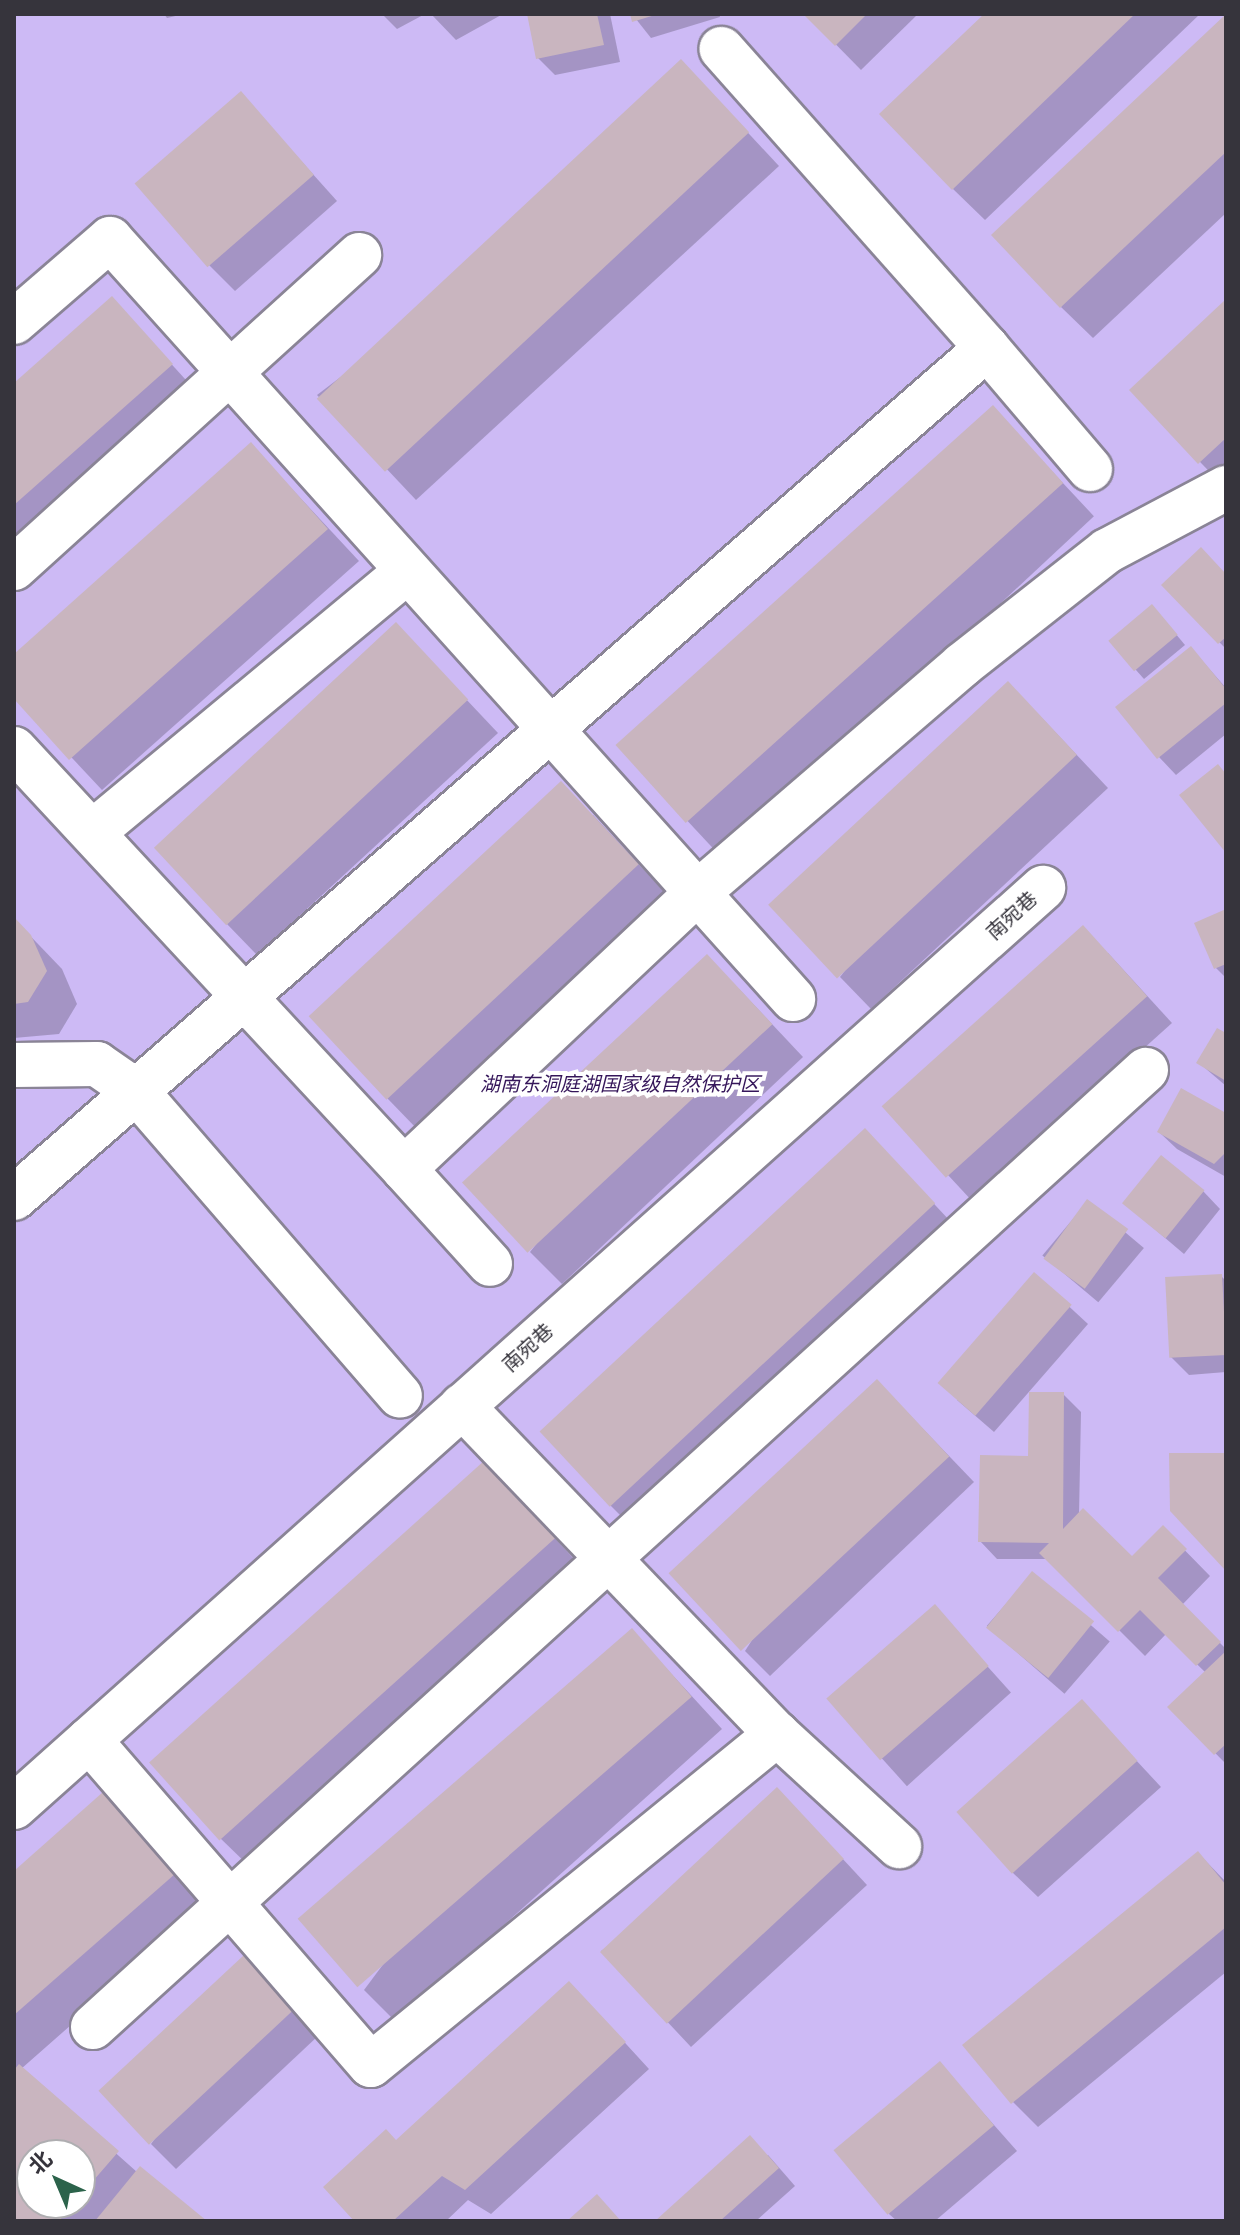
<!DOCTYPE html>
<meta charset="utf-8">
<style>
body{margin:0}
#map{position:relative;width:1240px;height:2235px;overflow:hidden;background:#f4f0fc;font-family:"Crimson Pro","Noto Sans SC",serif}
div>[style]{position:absolute}
[style*='--x']{left:calc(var(--x)*1px);top:calc(var(--y)*1px);width:calc(var(--w)*1px);rotate:calc(var(--a)*1deg)}
.green>*{inset:0;background:#cdbaf5}
.shadow>*{inset:0;background:#0003;transform-origin:0 0}
.building>*{inset:0;background:#c9b5bf;transform-origin:0 0}
.roads{filter:drop-shadow(2px 0 #8a8496) drop-shadow(-2px 0 #8a8496) drop-shadow(0 2px #8a8496) drop-shadow(0 -2px #8a8496)}
.minor>*{height:44px;margin:-22px;padding:0 22px;transform-origin:22px;border-radius:22px;background:#fff}
span{translate:-50% -50%;white-space:nowrap;text-align:center;line-height:1.15;-webkit-text-stroke:8px #fff;paint-order:stroke}
.street-label{font-size:20px;color:#36343c}
.park-label{font-size:20px;color:#35165a;font-style:italic}
.frame{position:absolute;inset:0;border:16px solid #36343c;pointer-events:none}
.north{position:absolute;left:16px;top:2139px;width:80px;height:80px;box-sizing:border-box;background:#fff;border:2px solid #afaeb1;border-radius:50%;rotate:316deg;font-size:22px;font-weight:700;line-height:32px;text-align:center;color:#36343c}
.north::after{content:'';display:block;margin:auto;width:28px;height:36px;background:#2c634b;clip-path:polygon(50% 0,100% 100%,50% 72%,0 100%)}
</style>
<div id="map">
<div class="green">
<i style="clip-path:polygon(evenodd,14px 14px,1226px 14px,1226px 2221px,14px 2221px,14px 14px,32px 2155px,80px 2155px,80px 2203px,32px 2203px,32px 2155px)"></i>
</div>
<div class="shadow">
<i style="clip-path:polygon(164px 14px,184px 14px,167px 18px)"></i>
<i style="clip-path:polygon(382px 14px,425px 14px,397px 29px)"></i>
<i style="clip-path:polygon(503px 14px,456px 40px,431px 14px)"></i>
<i style="clip-path:polygon(529px 14px,610px 14px,620px 62px,555px 75px,538px 58px)"></i>
<i style="clip-path:polygon(632px 14px,719px 14px,720px 17px,651px 38px)"></i>
<i style="clip-path:polygon(806px 14px,918px 14px,861px 70px)"></i>
<i style="clip-path:polygon(987px 14px,1200px 14px,985px 220px,953px 189px)"></i>
<i style="clip-path:polygon(1226px 15px,1226px 213px,1093px 338px,1061px 307px)"></i>
<i style="clip-path:polygon(241px 94px,337px 201px,235px 291px,209px 265px)"></i>
<i style="clip-path:polygon(712px 94px,779px 166px,416px 500px,317px 395px)"></i>
<i style="clip-path:polygon(112px 299px,196px 391px,14px 553px,14px 385px)"></i>
<i style="clip-path:polygon(1226px 302px,1226px 489px,1132px 391px)"></i>
<i style="left:993px;top:408px;width:148px;height:505px;rotate:47deg"></i>
<i style="clip-path:polygon(251px 445px,359px 561px,102px 790px,14px 696px,14px 656px)"></i>
<i style="clip-path:polygon(1226px 575px,1226px 649px,1164px 585px)"></i>
<i style="clip-path:polygon(1160px 615px,1185px 645px,1144px 679px,1111px 642px)"></i>
<i style="clip-path:polygon(396px 625px,498px 733px,257px 955px,226px 923px)"></i>
<i style="clip-path:polygon(1191px 648px,1226px 688px,1226px 734px,1176px 775px,1159px 757px)"></i>
<i style="clip-path:polygon(1040px 716px,1108px 788px,871px 1009px,840px 977px)"></i>
<i style="clip-path:polygon(593px 815px,669px 897px,418px 1130px,387px 1098px)"></i>
<i style="clip-path:polygon(1226px 911px,1226px 978px,1216px 968px)"></i>
<i style="clip-path:polygon(14px 919px,62px 969px,77px 1004px,59px 1034px,14px 1038px)"></i>
<i style="clip-path:polygon(1108px 953px,1172px 1023px,973px 1202px,884px 1106px)"></i>
<i style="clip-path:polygon(739px 989px,803px 1057px,562px 1284px,530px 1252px)"></i>
<i style="clip-path:polygon(1226px 1035px,1226px 1086px,1198px 1062px)"></i>
<i style="clip-path:polygon(1226px 1115px,1226px 1177px,1177px 1149px,1159px 1132px)"></i>
<i style="clip-path:polygon(865px 1130px,965px 1237px,640px 1535px,608px 1503px)"></i>
<i style="clip-path:polygon(1203px 1191px,1220px 1209px,1184px 1254px,1124px 1203px)"></i>
<i style="left:1088px;top:1201px;width:73px;height:71px;rotate:40deg"></i>
<i style="clip-path:polygon(1035px 1275px,1088px 1324px,994px 1432px,957px 1400px)"></i>
<i style="clip-path:polygon(1221px 1276px,1226px 1281px,1226px 1372px,1189px 1375px,1171px 1357px)"></i>
<i style="clip-path:polygon(1063px 1394px,1081px 1412px,1079px 1515px,1132px 1559px,1163px 1528px,1210px 1576px,1182px 1605px,1226px 1649px,1226px 1764px,1170px 1707px,1206px 1673px,1166px 1634px,1145px 1656px,1048px 1559px,997px 1559px,980px 1541px)"></i>
<i style="clip-path:polygon(902px 1407px,974px 1482px,770px 1676px,745px 1651px)"></i>
<i style="clip-path:polygon(485px 1462px,585px 1571px,251px 1868px,219px 1837px)"></i>
<i style="left:1032px;top:1574px;width:103px;height:69px;rotate:41deg"></i>
<i style="left:934px;top:1607px;width:115px;height:140px;rotate:48deg"></i>
<i style="clip-path:polygon(632px 1631px,722px 1729px,396px 2022px,364px 1990px)"></i>
<i style="clip-path:polygon(1082px 1702px,1161px 1787px,1038px 1897px,1012px 1872px)"></i>
<i style="clip-path:polygon(evenodd,103px 1795px,205px 1907px,21px 2069px,137px 2172px,203px 2221px,14px 2221px,14px 1873px,103px 1795px,32px 2155px,80px 2155px,80px 2203px,32px 2203px,32px 2155px)"></i>
<i style="clip-path:polygon(802px 1815px,867px 1885px,691px 2047px,601px 1951px)"></i>
<i style="clip-path:polygon(1198px 1853px,1226px 1882px,1226px 1972px,1038px 2127px,1013px 2102px)"></i>
<i style="clip-path:polygon(269px 1983px,318px 2036px,176px 2169px,151px 2144px)"></i>
<i style="clip-path:polygon(594px 2009px,649px 2069px,491px 2214px,468px 2200px,446px 2221px,357px 2221px,396px 2142px)"></i>
<i style="clip-path:polygon(940px 2064px,1017px 2151px,935px 2221px,897px 2221px,889px 2214px)"></i>
<i style="clip-path:polygon(768px 2155px,795px 2186px,756px 2221px,658px 2221px)"></i>
</div>
<div class="building">
<i style="clip-path:polygon(527px 14px,597px 14px,604px 45px,536px 59px)"></i>
<i style="clip-path:polygon(630px 14px,654px 14px,655px 15px,632px 22px)"></i>
<i style="clip-path:polygon(803px 14px,867px 14px,835px 46px)"></i>
<i style="clip-path:polygon(984px 14px,1135px 14px,952px 190px,879px 114px)"></i>
<i style="clip-path:polygon(1226px 14px,1226px 152px,1060px 308px,991px 235px)"></i>
<i style="left:681px;top:59px;width:100px;height:498px;rotate:47deg"></i>
<i style="left:241px;top:91px;width:111px;height:141px;rotate:49deg"></i>
<i style="clip-path:polygon(112px 296px,173px 364px,14px 505px,14px 383px)"></i>
<i style="clip-path:polygon(1226px 299px,1226px 438px,1198px 464px,1129px 390px)"></i>
<i style="left:993px;top:405px;width:105px;height:508px;rotate:48deg"></i>
<i style="clip-path:polygon(251px 442px,328px 529px,69px 760px,14px 699px,14px 654px)"></i>
<i style="clip-path:polygon(1201px 547px,1226px 574px,1226px 637px,1218px 644px,1161px 585px)"></i>
<i style="left:1152px;top:604px;width:40px;height:57px;rotate:50deg"></i>
<i style="left:396px;top:622px;width:106px;height:331px;rotate:47deg"></i>
<i style="clip-path:polygon(1191px 646px,1226px 689px,1226px 703px,1157px 759px,1115px 707px)"></i>
<i style="left:1008px;top:681px;width:101px;height:328px;rotate:47deg"></i>
<i style="clip-path:polygon(1218px 764px,1226px 774px,1226px 853px,1179px 795px)"></i>
<i style="left:561px;top:781px;width:114px;height:345px;rotate:47deg"></i>
<i style="clip-path:polygon(1226px 909px,1226px 964px,1214px 969px,1194px 923px)"></i>
<i style="clip-path:polygon(14px 917px,31px 935px,47px 971px,28px 1002px,14px 1004px)"></i>
<i style="left:1083px;top:925px;width:96px;height:271px;rotate:48deg"></i>
<i style="left:707px;top:954px;width:96px;height:335px;rotate:47deg"></i>
<i style="clip-path:polygon(1217px 1028px,1226px 1033px,1226px 1081px,1196px 1063px)"></i>
<i style="clip-path:polygon(1181px 1088px,1226px 1113px,1226px 1152px,1214px 1164px,1157px 1132px)"></i>
<i style="left:865px;top:1128px;width:103px;height:445px;rotate:47deg"></i>
<i style="left:1161px;top:1155px;width:56px;height:62px;rotate:39deg"></i>
<i style="left:1087px;top:1199px;width:51px;height:74px;rotate:36deg"></i>
<i style="left:1034px;top:1272px;width:50px;height:147px;rotate:41deg"></i>
<i style="left:1222px;top:1274px;width:81px;height:57px;rotate:87deg"></i>
<i style="left:877px;top:1379px;width:106px;height:285px;rotate:47deg"></i>
<i style="clip-path:polygon(1029px 1392px,1064px 1392px,1063px 1529px,1083px 1508px,1132px 1556px,1163px 1525px,1187px 1549px,1158px 1578px,1221px 1642px,1196px 1666px,1140px 1610px,1118px 1632px,1039px 1553px,1049px 1543px,978px 1542px,980px 1455px,1028px 1456px)"></i>
<i style="clip-path:polygon(1169px 1453px,1226px 1453px,1226px 1571px,1170px 1511px)"></i>
<i style="left:485px;top:1460px;width:105px;height:452px;rotate:48deg"></i>
<i style="left:1032px;top:1571px;width:80px;height:73px;rotate:39deg"></i>
<i style="left:935px;top:1604px;width:82px;height:144px;rotate:49deg"></i>
<i style="left:632px;top:1628px;width:91px;height:443px;rotate:49deg"></i>
<i style="clip-path:polygon(1226px 1651px,1226px 1744px,1214px 1755px,1167px 1707px)"></i>
<i style="left:1082px;top:1699px;width:83px;height:169px;rotate:48deg"></i>
<i style="left:777px;top:1787px;width:98px;height:242px;rotate:47deg"></i>
<i style="clip-path:polygon(103px 1792px,175px 1874px,14px 2015px,14px 1871px)"></i>
<i style="clip-path:polygon(1198px 1851px,1226px 1885px,1226px 1927px,1011px 2104px,962px 2045px)"></i>
<i style="left:244px;top:1955px;width:74px;height:199px;rotate:47deg"></i>
<i style="clip-path:polygon(569px 1981px,626px 2042px,465px 2190px,442px 2176px,393px 2221px,354px 2221px,323px 2187px,386px 2129px,396px 2140px)"></i>
<i style="left:940px;top:2061px;width:84px;height:139px;rotate:50deg"></i>
<i style="clip-path:polygon(19px 2064px,119px 2151px,80px 2196px,80px 2155px,32px 2155px,32px 2203px,74px 2203px,59px 2221px,14px 2221px,14px 2070px)"></i>
<i style="clip-path:polygon(750px 2135px,779px 2168px,720px 2221px,655px 2221px)"></i>
<i style="clip-path:polygon(140px 2166px,207px 2221px,95px 2221px)"></i>
<i style="clip-path:polygon(597px 2194px,621px 2221px,567px 2221px)"></i>
</div>
<div class="roads">
<div class="minor">
<i style="--x:14;--y:322;--w:127;--a:-40.8"></i>
<i style="--x:110;--y:239;--w:1022;--a:48.05"></i>
<i style="--x:987;--y:348;--w:159;--a:49.6"></i>
<i style="--x:14;--y:568;--w:466;--a:-42.2"></i>
<i style="--x:14;--y:749;--w:573;--a:47.12"></i>
<i style="--x:404;--y:1169;--w:401;--a:-43.3"></i>
<i style="--x:696;--y:894;--w:351;--a:-40.7"></i>
<i style="--x:962;--y:665;--w:184;--a:-38.2"></i>
<i style="--x:1107;--y:551;--w:135;--a:-27.9"></i>
<i style="--x:93;--y:832;--w:407;--a:-39.7"></i>
<i style="--x:14;--y:1065;--w:83;--a:-0.7"></i>
<i style="--x:97;--y:1064;--w:47;--a:34.7"></i>
<i style="--x:136;--y:1091;--w:403;--a:49.1"></i>
<i style="--x:404;--y:1169;--w:128;--a:47.8"></i>
<i style="--x:14;--y:1198;--w:1292;--a:-41.14"></i>
<i style="--x:987;--y:348;--w:400;--a:-131.6"></i>
<i style="--x:462;--y:1406;--w:455;--a:46.2"></i>
<i style="--x:89;--y:1740;--w:430;--a:49.1"></i>
<i style="--x:371;--y:2065;--w:524;--a:-39.19"></i>
<i style="--x:777;--y:1734;--w:166;--a:42.6"></i>
<i style="--x:14;--y:1807;--w:1380;--a:-41.77"></i>
<i style="--x:93;--y:2027;--w:1423;--a:-42.27"></i>
</div>
</div>
<div class="street-label">
<span style="left:1012px;top:916px;rotate:-42deg">南宛巷</span>
<span style="left:528px;top:1348px;rotate:-42deg">南宛巷</span>
</div>
<div class="park-label">
<span style="left:620px;top:1084px">湖南东洞庭湖国家级自然保护区</span>
</div>
<div class="frame"></div>
<div class="north">北</div>
</div>
